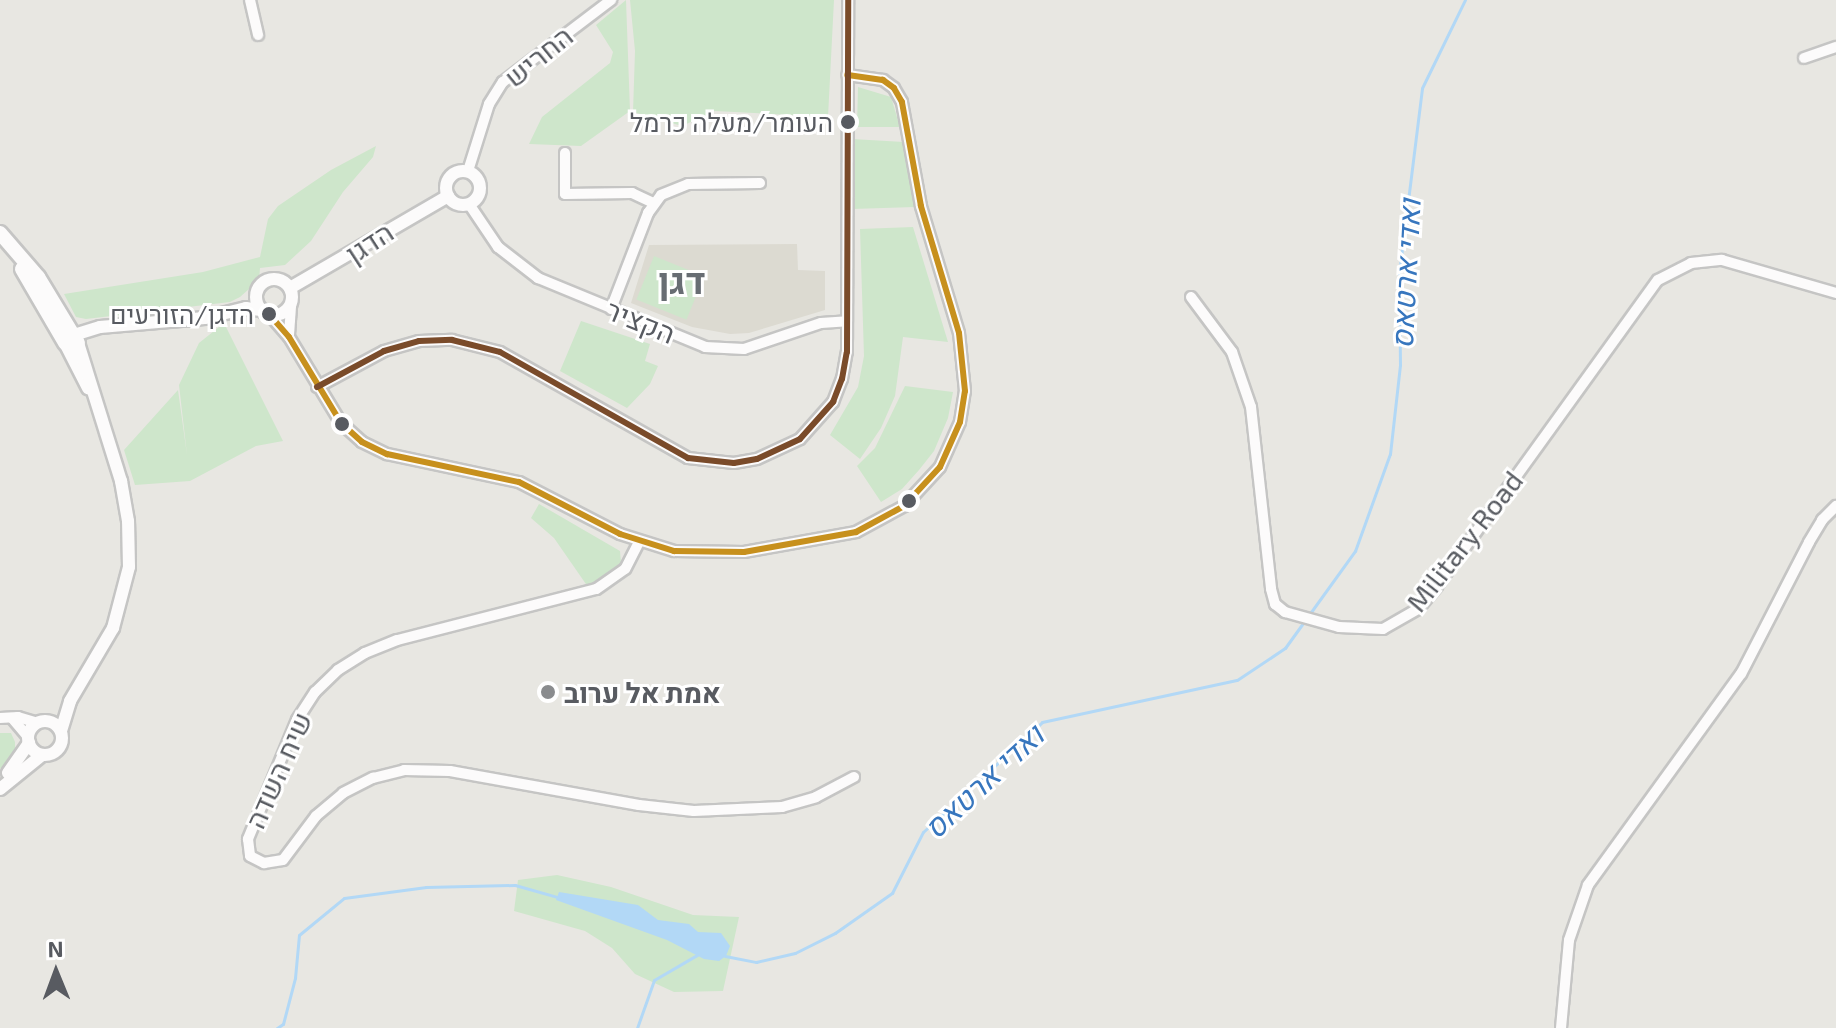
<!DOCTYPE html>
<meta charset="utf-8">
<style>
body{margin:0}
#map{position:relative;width:1836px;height:1028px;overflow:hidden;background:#e8e7e2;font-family:"Exo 2",Heebo,sans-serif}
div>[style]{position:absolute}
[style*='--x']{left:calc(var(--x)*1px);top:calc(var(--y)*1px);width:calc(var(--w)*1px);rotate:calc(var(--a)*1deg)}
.education>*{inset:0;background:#dcdad1}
.green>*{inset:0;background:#cee6cb;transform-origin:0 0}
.water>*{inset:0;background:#b2d8f6}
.stream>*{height:3px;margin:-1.5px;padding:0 1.5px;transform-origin:1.5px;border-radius:1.5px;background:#b2d8f6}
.roads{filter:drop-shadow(2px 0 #c5c5c4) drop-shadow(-2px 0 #c5c5c4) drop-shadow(0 2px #c5c5c4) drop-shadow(0 -2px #c5c5c4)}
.minor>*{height:10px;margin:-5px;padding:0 5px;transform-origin:5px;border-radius:5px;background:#fcfbfb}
.tertiary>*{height:12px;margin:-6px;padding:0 6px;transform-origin:6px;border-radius:6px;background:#fcfbfb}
.tertiary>.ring{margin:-6px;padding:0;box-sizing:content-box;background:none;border:12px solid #fcfbfb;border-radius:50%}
.secondary>*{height:14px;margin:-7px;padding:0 7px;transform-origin:7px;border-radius:7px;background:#fcfbfb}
.bus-1>*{height:6px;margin:-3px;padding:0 3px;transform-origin:3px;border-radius:3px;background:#c7901d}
.bus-2>*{height:6px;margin:-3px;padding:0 3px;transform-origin:3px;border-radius:3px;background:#7a4b2a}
.dots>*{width:22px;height:22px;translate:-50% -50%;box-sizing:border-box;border:4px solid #fff;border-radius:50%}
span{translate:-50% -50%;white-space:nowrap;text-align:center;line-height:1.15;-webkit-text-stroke:6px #fff;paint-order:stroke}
.bus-label{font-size:26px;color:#585b61}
.right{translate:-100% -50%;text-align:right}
.street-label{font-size:28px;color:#585b61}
.poi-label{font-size:28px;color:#585b61;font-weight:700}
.left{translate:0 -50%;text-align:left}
.water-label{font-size:30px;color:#3776be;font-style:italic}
.district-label{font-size:36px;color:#686d73;font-weight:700}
.north{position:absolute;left:16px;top:932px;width:80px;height:80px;-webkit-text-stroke:6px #fff;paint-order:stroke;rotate:359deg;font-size:22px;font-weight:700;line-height:32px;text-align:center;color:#585b61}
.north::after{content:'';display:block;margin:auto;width:28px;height:36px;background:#585b61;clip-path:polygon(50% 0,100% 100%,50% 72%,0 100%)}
</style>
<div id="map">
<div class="education">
<i style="clip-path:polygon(797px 244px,798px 270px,825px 271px,825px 310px,749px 333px,730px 334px,692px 327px,631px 303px,649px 245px)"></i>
</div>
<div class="green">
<i style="clip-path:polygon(626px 0,630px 111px,581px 146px,529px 144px,542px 117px,610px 63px,613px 52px,596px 25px)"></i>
<i style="clip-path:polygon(630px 0,834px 0,828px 117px,715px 111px,682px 126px,633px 112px,635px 51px)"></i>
<i style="clip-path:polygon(858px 87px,891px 97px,900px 127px,857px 127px)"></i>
<i style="clip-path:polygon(852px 139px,904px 142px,915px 207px,852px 209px)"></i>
<i style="clip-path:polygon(376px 146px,373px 157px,343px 192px,311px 241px,285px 265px,260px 268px,259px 280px,240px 297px,230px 302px,86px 319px,76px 317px,64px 294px,203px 272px,260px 257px,268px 219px,278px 206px,331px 170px)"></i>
<i style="clip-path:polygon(913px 227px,948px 342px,903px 337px,895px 396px,881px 428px,860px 459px,830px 435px,858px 387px,864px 356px,860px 229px)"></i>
<i style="left:654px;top:256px;width:54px;height:47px;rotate:22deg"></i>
<i style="clip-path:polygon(581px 321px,650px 344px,645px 361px,658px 366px,650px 384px,627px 408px,560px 371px)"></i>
<i style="clip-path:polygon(224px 323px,283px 441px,256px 446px,190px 481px,135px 485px,124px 450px,178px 390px,187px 455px,179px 385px,199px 343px)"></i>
<i style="clip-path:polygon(905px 386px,953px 392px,948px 418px,934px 451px,919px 470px,902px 489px,881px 502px,857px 466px,875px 448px)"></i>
<i style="clip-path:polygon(539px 504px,620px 551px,621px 563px,588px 587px,554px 538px,531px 518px)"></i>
<i style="clip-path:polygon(0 733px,11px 733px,15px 742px,15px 753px,0 769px)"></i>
<i style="clip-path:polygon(557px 875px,611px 887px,693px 915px,739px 917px,723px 991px,674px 992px,635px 974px,612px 948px,585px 931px,514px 911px,518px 880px)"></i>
</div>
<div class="water">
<i style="clip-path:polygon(559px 892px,638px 905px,658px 920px,689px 924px,698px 932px,721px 933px,730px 946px,726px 956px,719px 961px,704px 959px,667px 940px,556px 900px)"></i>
</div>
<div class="stream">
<i style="--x:725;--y:956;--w:32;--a:11"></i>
<i style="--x:756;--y:962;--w:40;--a:-13"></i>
<i style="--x:795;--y:953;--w:45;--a:-26.6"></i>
<i style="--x:835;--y:933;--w:70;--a:-35.1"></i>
<i style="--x:892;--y:893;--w:68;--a:-63.1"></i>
<i style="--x:923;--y:832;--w:162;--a:-42.7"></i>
<i style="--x:1042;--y:722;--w:199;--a:-12.2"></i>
<i style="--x:1237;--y:680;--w:58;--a:-33.7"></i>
<i style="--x:1285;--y:648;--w:120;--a:-54.2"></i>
<i style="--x:1355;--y:551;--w:103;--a:-70.2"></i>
<i style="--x:1390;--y:454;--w:90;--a:-83.6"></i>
<i style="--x:1400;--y:365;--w:92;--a:-90.6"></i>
<i style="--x:1399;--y:273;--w:186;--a:-82.9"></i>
<i style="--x:1422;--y:88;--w:98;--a:-64"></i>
<i style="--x:277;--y:1028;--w:7;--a:-34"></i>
<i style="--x:283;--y:1024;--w:48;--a:-75.4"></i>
<i style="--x:295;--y:978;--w:43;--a:-84.7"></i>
<i style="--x:299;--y:935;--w:58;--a:-39.4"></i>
<i style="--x:344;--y:898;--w:83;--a:-7.6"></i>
<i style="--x:426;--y:887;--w:89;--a:-1.3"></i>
<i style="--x:515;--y:885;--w:48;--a:15.8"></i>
<i style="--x:637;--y:1028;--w:51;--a:-70.5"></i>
<i style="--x:654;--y:980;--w:50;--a:-30.2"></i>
</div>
<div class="roads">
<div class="minor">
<i style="--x:250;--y:0;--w:36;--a:77"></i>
<i style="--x:1804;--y:58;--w:34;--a:-19"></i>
<i style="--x:565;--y:153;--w:41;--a:90"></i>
<i style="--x:565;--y:194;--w:67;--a:-0.9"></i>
<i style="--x:632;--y:193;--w:23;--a:25"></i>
<i style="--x:468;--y:171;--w:70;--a:-72.6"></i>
<i style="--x:489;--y:104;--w:26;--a:-58"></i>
<i style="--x:503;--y:82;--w:136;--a:-37.2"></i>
<i style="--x:469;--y:204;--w:52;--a:56"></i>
<i style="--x:498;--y:247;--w:51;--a:37.8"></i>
<i style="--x:538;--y:278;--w:181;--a:22.4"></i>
<i style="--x:705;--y:347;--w:39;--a:3"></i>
<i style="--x:744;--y:349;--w:81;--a:-18.7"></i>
<i style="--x:821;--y:323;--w:26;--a:-4"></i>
<i style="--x:1191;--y:297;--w:69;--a:53.3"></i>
<i style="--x:1232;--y:352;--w:58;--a:70.9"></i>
<i style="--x:1251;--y:407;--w:183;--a:83.7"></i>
<i style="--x:1271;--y:589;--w:16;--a:75"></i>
<i style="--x:1275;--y:604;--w:13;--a:39"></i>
<i style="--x:1285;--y:612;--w:56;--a:15.5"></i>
<i style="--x:1339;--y:627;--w:44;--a:2.6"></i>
<i style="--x:1383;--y:629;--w:40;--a:-29.7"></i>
<i style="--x:1418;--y:609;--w:30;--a:-50"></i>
<i style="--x:1437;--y:586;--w:377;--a:-54.2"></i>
<i style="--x:1658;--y:280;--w:37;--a:-27"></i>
<i style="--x:1691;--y:263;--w:31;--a:-6"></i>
<i style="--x:1722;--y:260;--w:119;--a:16.1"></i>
<i style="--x:611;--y:309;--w:103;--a:-68.9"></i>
<i style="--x:648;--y:213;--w:22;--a:-54"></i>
<i style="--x:661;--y:195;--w:29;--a:-22"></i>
<i style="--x:688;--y:184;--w:72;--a:-0.8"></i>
<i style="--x:269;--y:314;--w:30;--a:49"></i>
<i style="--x:289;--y:337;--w:100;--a:58.8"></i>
<i style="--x:341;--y:423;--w:28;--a:42"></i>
<i style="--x:362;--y:442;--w:28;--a:26"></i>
<i style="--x:387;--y:454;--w:135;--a:12"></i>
<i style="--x:519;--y:482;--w:114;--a:27.2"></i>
<i style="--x:620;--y:534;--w:57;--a:17.5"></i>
<i style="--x:674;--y:551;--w:70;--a:0.8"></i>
<i style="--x:744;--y:552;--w:114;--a:-10.1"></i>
<i style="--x:856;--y:532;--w:55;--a:-28.4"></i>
<i style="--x:904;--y:506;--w:53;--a:-47.3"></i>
<i style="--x:940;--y:467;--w:49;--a:-66"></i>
<i style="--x:960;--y:422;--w:31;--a:-81"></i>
<i style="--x:965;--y:391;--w:58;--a:-95.9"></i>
<i style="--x:959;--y:333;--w:133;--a:-106.7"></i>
<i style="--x:921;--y:206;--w:106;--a:-100.4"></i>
<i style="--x:902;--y:102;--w:16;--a:-120"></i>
<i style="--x:894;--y:88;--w:14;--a:-144"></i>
<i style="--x:883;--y:80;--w:36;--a:-172"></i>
<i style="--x:289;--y:335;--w:30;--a:-86"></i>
<i style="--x:317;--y:387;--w:76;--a:-28.2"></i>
<i style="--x:384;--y:351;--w:36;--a:-16"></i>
<i style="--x:419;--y:341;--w:33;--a:-2"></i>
<i style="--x:452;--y:340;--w:49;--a:14"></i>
<i style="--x:500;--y:352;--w:216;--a:29.4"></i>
<i style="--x:688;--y:458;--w:46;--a:6.2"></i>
<i style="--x:734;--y:463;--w:23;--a:-10"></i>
<i style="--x:757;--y:459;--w:47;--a:-24.9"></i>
<i style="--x:800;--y:439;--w:50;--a:-48.3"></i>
<i style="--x:833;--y:402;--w:25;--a:-69"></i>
<i style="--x:842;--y:379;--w:27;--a:-80"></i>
<i style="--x:847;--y:352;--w:352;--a:-89.8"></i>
<i style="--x:639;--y:542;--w:30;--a:117"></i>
<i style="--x:625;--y:569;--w:35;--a:145"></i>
<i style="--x:596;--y:589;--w:205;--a:165.6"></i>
<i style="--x:397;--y:640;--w:35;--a:158"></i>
<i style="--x:365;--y:653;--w:32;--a:148"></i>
<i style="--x:338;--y:670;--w:32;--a:136"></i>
<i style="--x:315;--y:692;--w:33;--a:123"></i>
<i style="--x:297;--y:720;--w:129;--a:112.4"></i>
<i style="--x:248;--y:839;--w:17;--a:83"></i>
<i style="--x:250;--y:856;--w:16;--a:27"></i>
<i style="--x:264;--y:863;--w:19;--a:-9"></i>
<i style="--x:283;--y:860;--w:55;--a:-53.1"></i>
<i style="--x:316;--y:816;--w:35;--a:-40"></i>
<i style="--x:343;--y:793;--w:34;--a:-27"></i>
<i style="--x:373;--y:778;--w:32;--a:-14"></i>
<i style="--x:404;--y:770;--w:46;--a:1.2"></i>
<i style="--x:450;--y:771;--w:192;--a:10.2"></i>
<i style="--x:639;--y:805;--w:55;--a:6.2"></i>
<i style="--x:694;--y:811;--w:88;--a:-2.6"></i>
<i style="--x:782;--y:807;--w:35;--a:-16"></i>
<i style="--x:816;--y:797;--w:43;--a:-27.8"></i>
<i style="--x:0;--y:718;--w:18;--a:-3"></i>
<i style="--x:18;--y:717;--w:21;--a:17"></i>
<i style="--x:12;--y:718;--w:25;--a:50"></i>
<i style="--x:1561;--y:1028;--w:88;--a:-84.8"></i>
<i style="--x:1569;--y:940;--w:58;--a:-70.9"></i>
<i style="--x:1588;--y:885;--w:261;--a:-54.1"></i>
<i style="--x:1741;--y:674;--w:148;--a:-62.7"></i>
<i style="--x:1809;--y:542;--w:26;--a:-59"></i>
<i style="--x:1822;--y:520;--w:20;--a:-45"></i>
</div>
<div class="tertiary">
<i class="ring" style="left:446px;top:171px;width:22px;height:22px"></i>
<i class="ring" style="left:256px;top:279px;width:24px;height:24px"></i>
<i style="--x:290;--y:288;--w:183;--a:-30.2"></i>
<i style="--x:67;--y:342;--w:10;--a:-45"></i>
<i style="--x:74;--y:335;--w:27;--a:-17"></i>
<i style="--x:100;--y:327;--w:105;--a:-4.9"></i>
<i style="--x:205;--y:318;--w:42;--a:-13.7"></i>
<i style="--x:246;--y:308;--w:15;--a:8"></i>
<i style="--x:65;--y:343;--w:51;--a:62.9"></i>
<i class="ring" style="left:28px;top:721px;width:22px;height:22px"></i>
<i style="--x:61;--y:731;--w:31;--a:-73"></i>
<i style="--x:70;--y:701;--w:85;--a:-59.5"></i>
<i style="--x:113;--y:628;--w:63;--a:-75.3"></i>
<i style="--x:129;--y:567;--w:46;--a:-91.2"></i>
<i style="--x:128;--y:521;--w:41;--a:-99.9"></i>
<i style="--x:121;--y:481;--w:145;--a:-107.3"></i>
<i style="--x:8;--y:773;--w:37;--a:-55"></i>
<i style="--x:0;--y:789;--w:54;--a:-39"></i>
</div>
<div class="secondary">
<i style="--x:0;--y:233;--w:58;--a:49.2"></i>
<i style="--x:38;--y:277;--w:77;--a:58.8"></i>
<i style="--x:22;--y:269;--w:86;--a:59.8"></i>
</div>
</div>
<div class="bus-1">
<i style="--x:269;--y:314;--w:30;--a:49"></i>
<i style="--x:289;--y:337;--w:100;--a:58.8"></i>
<i style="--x:341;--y:423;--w:28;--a:42"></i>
<i style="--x:362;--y:442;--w:28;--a:26"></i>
<i style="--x:387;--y:454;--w:135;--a:12"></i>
<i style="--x:519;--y:482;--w:114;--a:27.2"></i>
<i style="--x:620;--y:534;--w:57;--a:17.5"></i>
<i style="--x:674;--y:551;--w:70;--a:0.8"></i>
<i style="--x:744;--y:552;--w:114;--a:-10.1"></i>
<i style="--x:856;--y:532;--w:55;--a:-28.4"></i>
<i style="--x:904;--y:506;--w:53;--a:-47.3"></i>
<i style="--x:940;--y:467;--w:49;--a:-66"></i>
<i style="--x:960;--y:422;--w:31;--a:-81"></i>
<i style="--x:965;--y:391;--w:58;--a:-95.9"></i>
<i style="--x:959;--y:333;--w:133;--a:-106.7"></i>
<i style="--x:921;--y:206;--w:106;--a:-100.4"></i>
<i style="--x:902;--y:102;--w:16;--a:-120"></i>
<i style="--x:894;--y:88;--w:14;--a:-144"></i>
<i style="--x:883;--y:80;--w:36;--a:-172"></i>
</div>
<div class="bus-2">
<i style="--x:317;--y:387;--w:76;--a:-28.2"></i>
<i style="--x:384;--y:351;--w:36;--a:-16"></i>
<i style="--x:419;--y:341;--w:33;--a:-2"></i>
<i style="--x:452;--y:340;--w:49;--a:14"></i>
<i style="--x:500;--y:352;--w:216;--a:29.4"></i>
<i style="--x:688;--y:458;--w:46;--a:6.2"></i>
<i style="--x:734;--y:463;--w:23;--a:-10"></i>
<i style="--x:757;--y:459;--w:47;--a:-24.9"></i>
<i style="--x:800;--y:439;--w:50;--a:-48.3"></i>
<i style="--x:833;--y:402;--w:25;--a:-69"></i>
<i style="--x:842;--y:379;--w:27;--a:-80"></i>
<i style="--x:847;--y:352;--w:352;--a:-89.8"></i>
</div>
<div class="dots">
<i style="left:848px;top:122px;background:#585b61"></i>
<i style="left:269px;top:314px;background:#585b61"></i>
<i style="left:342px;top:424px;background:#585b61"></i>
<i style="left:909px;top:501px;background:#585b61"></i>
<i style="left:548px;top:692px;background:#8a8c8e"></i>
</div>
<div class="bus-label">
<span class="right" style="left:833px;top:122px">העומר/מעלה כרמל</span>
<span class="right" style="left:254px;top:314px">הדגן/הזורעים</span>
</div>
<div class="street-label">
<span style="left:538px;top:56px;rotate:-39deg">החריש</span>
<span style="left:369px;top:242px;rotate:-33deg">הדגן</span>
<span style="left:641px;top:321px;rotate:22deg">הקציר</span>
<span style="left:1464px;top:541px;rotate:-52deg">Military Road</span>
<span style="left:278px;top:770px;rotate:-66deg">שיח השדה</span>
</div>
<div class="poi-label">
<span class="left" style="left:564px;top:692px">אמת אל ערוב</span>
</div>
<div class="water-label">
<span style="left:1405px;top:274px;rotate:-87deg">ואדי ארטאס</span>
<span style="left:983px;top:781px;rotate:-43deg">ואדי ארטאס</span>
</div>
<div class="district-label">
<span style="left:682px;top:280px">דגן</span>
</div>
<div class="north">N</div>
</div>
